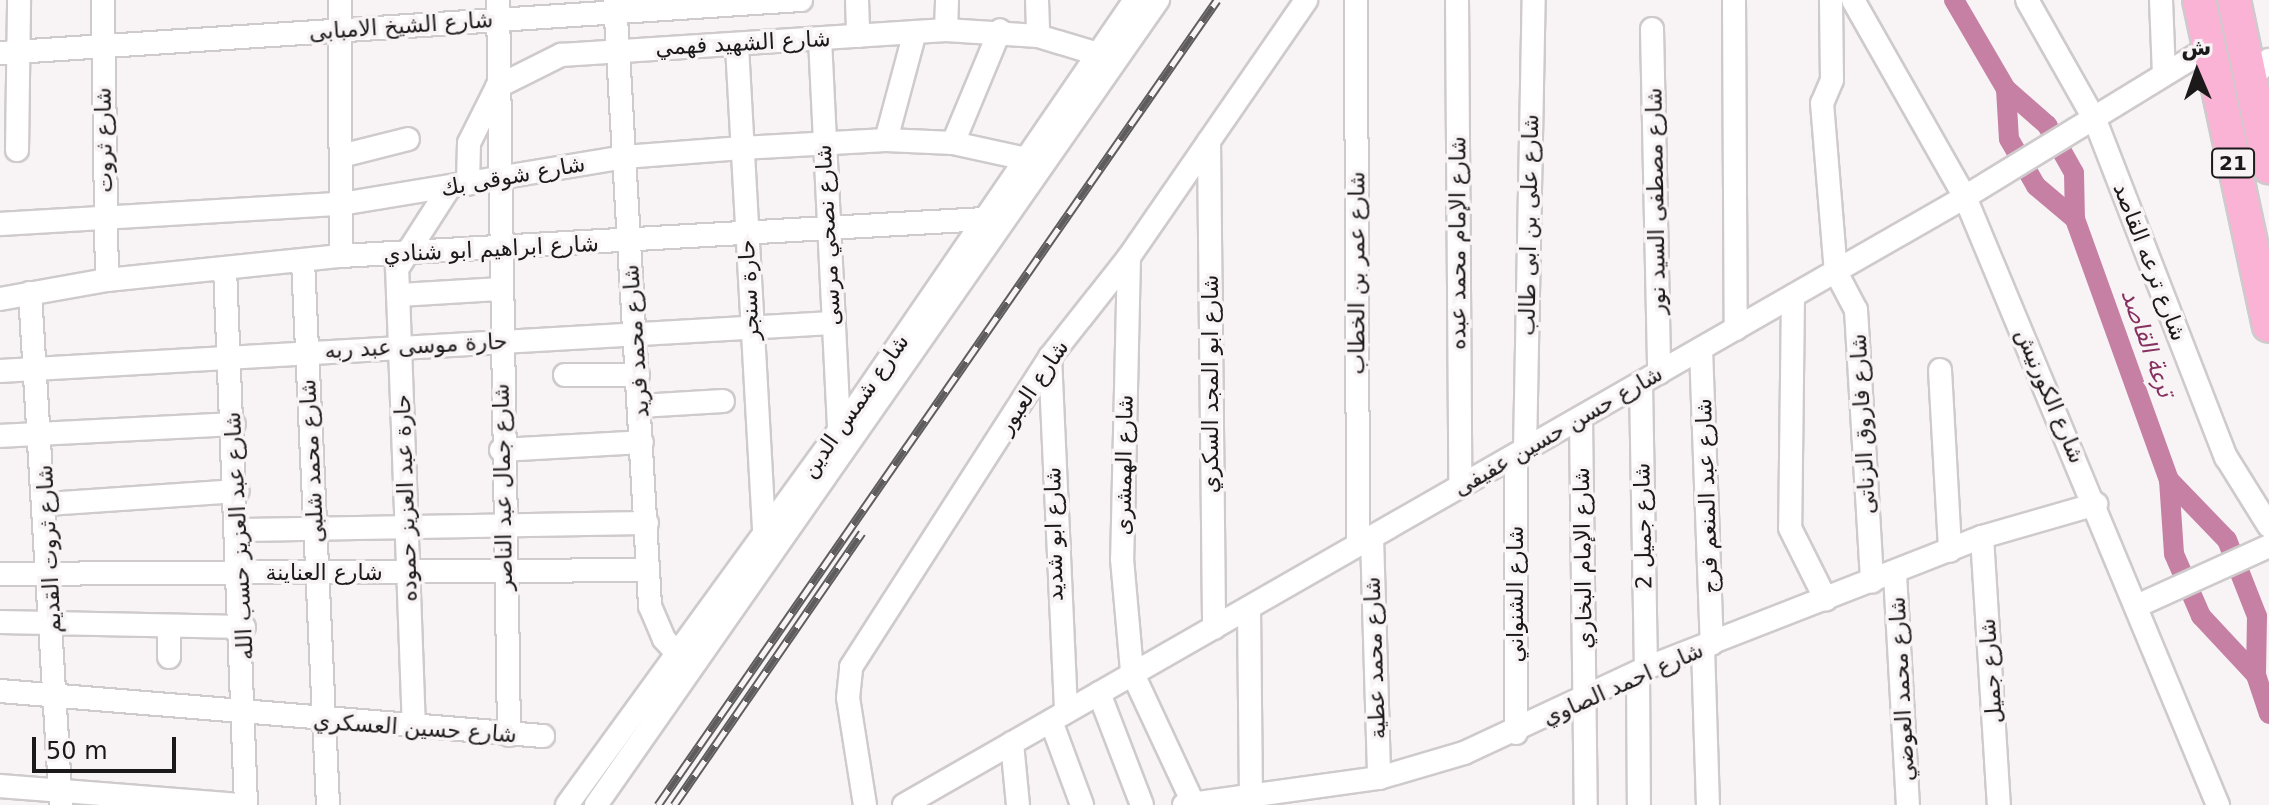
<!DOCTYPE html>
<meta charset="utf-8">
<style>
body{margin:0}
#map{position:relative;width:2269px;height:805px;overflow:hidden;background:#f8f3f5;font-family:"DejaVu Sans","Noto Sans Arabic",sans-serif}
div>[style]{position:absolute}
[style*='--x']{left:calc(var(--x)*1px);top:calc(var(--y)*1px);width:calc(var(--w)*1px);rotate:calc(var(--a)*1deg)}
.canal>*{height:20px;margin:-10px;padding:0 10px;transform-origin:10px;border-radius:10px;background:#c680a3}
.roads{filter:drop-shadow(2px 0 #cfcacc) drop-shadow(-2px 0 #cfcacc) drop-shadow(0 2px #cfcacc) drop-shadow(0 -2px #cfcacc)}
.minor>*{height:22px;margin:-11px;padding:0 11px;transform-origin:11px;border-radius:11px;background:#fff}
.highway>*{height:32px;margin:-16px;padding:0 16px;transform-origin:16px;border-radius:16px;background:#fab3d5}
.rail>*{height:9px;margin-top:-4.5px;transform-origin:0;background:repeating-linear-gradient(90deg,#f8f3f5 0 18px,#5f5c5e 0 36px);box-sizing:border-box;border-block:2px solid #5f5c5e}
span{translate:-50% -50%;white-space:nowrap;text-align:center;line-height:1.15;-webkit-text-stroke:7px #f8f3f5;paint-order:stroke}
.shield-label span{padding:2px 6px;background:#f8f3f5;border:2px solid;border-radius:6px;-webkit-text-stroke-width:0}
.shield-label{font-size:20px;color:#1b191a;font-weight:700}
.street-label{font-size:22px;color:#1b191a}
.water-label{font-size:24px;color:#863261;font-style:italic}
.north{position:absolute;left:2157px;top:32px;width:80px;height:80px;-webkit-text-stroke:6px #f8f3f5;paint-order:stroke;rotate:358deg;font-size:22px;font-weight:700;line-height:32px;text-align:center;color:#1b191a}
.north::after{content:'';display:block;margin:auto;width:28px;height:36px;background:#1b191a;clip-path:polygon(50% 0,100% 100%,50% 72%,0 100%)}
.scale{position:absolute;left:32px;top:737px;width:144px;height:36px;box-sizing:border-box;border:4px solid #1b191a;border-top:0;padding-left:10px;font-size:24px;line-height:28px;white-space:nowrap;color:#1b191a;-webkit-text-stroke:6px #f8f3f5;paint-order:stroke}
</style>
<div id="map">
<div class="canal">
<i style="--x:1954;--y:0;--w:103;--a:59.7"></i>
<i style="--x:2006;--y:89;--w:50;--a:86.6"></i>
<i style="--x:2009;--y:139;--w:54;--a:60.1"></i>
<i style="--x:2036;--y:186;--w:51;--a:40.2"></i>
<i style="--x:2075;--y:219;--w:277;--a:70.2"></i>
<i style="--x:2169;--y:480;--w:74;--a:86.1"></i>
<i style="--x:2174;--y:554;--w:68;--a:66.5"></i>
<i style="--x:2201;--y:616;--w:81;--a:47"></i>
<i style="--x:2256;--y:675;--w:41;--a:71.6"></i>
<i style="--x:2006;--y:89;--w:55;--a:41.3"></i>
<i style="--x:2047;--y:125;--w:55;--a:60.6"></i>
<i style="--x:2074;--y:173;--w:46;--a:88.8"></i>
<i style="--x:2169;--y:480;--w:83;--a:46"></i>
<i style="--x:2227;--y:540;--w:82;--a:68.5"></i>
<i style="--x:2257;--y:616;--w:59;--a:91"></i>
</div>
<div class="roads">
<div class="minor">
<i style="--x:103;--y:0;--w:280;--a:89.2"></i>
<i style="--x:340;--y:0;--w:256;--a:89.8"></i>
<i style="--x:498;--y:0;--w:735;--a:89.14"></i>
<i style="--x:615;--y:0;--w:607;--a:86.69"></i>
<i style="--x:650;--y:606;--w:36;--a:67"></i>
<i style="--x:664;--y:639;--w:31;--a:48"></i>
<i style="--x:857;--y:0;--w:36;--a:88"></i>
<i style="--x:1037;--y:0;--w:36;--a:88"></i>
<i style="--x:1356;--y:0;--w:545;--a:89.79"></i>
<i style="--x:1457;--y:0;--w:487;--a:89.6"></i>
<i style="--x:1734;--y:0;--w:329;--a:89.7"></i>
<i style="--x:1831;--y:0;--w:80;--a:89.3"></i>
<i style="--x:1832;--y:80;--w:25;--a:113"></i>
<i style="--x:1822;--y:103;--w:170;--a:85.3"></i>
<i style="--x:1836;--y:272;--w:43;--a:62.2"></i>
<i style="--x:1856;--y:310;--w:272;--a:86.6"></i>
<i style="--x:1853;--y:0;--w:227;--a:60.4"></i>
<i style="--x:1965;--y:197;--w:659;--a:67.41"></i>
<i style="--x:2027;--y:0;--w:138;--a:60.5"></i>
<i style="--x:2095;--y:120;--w:362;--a:68.8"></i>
<i style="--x:2226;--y:457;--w:81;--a:58.1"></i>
<i style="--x:2161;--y:0;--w:74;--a:87.7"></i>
<i style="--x:1652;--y:29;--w:344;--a:88.8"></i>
<i style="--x:946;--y:30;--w:30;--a:-88"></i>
<i style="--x:820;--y:39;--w:392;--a:87.2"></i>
<i style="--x:737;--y:46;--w:488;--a:86.8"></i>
<i style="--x:0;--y:53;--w:803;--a:-3.79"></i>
<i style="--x:2251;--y:79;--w:26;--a:-47"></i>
<i style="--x:886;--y:140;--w:112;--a:-75"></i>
<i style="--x:1209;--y:141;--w:487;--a:89.4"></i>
<i style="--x:953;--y:143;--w:122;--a:-67.4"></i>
<i style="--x:17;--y:150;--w:150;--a:-89.2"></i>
<i style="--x:341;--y:156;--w:69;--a:-14.2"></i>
<i style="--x:468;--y:184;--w:41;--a:-88.6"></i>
<i style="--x:469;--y:143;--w:63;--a:-63.4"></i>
<i style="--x:497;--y:87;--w:72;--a:-26.6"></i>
<i style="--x:561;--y:55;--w:386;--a:-3.7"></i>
<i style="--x:946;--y:30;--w:92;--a:3.7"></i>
<i style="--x:1038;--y:36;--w:63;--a:16.7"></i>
<i style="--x:0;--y:224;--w:342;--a:-3.4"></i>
<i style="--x:341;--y:204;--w:287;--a:-9.4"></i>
<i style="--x:624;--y:157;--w:118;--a:-4.4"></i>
<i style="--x:742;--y:148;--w:144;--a:-3.2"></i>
<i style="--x:886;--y:140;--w:67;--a:2.6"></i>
<i style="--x:953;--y:143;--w:75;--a:12.4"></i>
<i style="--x:1129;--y:257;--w:302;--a:91.3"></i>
<i style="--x:1122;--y:559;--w:113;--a:84.9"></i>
<i style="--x:1132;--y:672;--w:145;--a:65"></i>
<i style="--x:303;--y:261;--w:545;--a:87.37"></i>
<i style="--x:225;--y:268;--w:537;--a:87.76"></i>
<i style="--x:30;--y:293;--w:513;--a:86.54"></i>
<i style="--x:398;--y:295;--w:101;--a:-3.4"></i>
<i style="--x:1793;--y:296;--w:232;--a:90.7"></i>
<i style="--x:1790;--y:528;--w:80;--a:63.4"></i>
<i style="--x:0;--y:299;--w:109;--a:-10.1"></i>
<i style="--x:107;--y:280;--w:235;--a:-5.9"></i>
<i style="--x:341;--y:256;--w:645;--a:-3.29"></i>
<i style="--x:1701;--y:349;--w:295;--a:87.9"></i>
<i style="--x:1050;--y:357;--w:353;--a:87.4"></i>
<i style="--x:1940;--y:370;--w:181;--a:86.8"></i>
<i style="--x:0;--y:371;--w:833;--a:-3.3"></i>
<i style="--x:565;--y:375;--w:73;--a:0"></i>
<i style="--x:1641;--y:383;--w:285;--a:89"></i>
<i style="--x:640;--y:406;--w:83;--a:-3.4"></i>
<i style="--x:1581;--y:418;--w:387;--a:89.3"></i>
<i style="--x:0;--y:436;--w:234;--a:-2.9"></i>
<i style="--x:501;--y:450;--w:141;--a:-3.2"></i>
<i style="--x:1525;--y:450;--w:450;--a:-88.9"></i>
<i style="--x:1516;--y:455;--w:278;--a:90"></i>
<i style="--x:47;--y:504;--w:191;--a:-3.9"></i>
<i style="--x:240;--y:530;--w:407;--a:-1"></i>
<i style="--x:1372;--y:537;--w:241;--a:88.3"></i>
<i style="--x:1982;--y:537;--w:269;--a:86.4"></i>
<i style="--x:0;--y:574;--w:648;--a:-0.35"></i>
<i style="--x:1895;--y:574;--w:231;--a:86.8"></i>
<i style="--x:2139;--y:605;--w:143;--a:-24.4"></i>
<i style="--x:1249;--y:608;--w:187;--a:89.4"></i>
<i style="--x:0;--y:622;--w:244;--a:1.2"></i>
<i style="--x:1703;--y:647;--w:158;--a:88.2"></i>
<i style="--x:169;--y:657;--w:31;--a:-90"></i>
<i style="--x:1638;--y:673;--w:132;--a:89.6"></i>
<i style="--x:0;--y:691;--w:545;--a:4.74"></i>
<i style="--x:1099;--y:693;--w:120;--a:69"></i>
<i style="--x:1051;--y:721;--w:90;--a:69.7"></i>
<i style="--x:414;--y:729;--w:460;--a:-92.1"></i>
<i style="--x:397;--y:269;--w:96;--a:-57.3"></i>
<i style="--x:1012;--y:743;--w:62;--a:84.5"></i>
<i style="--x:0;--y:786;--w:242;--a:4.5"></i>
<i style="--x:567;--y:805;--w:485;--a:-54"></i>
<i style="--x:852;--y:413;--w:501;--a:-55.58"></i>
<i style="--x:596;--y:805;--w:982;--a:-55.08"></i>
<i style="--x:865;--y:805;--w:108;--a:-99"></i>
<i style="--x:848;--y:698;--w:31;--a:-84"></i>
<i style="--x:851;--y:667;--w:368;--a:-57.3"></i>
<i style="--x:1050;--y:357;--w:127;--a:-51.7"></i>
<i style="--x:1129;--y:257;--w:312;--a:-55.4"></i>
<i style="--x:904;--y:805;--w:1223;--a:-29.81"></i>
<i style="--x:1965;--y:197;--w:285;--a:-31.5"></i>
<i style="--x:1184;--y:805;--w:197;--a:-7.9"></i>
<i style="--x:1379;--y:778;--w:89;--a:-16.4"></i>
<i style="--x:1464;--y:753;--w:201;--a:-25"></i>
<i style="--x:1646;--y:668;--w:361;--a:-21.3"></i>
<i style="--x:1982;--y:537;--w:119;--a:-16.1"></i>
</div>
<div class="highway">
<i style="--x:2199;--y:0;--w:333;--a:77.9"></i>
<i style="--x:2234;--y:0;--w:171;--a:78.2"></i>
</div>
</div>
<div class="rail">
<i style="--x:658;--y:805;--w:980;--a:-55.22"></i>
<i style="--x:674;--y:805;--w:331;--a:-55.4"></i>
</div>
<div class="shield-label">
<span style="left:2233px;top:163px">21</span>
</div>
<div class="street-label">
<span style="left:401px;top:26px;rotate:-4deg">شارع الشيخ الامبابى</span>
<span style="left:743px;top:43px;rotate:-3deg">شارع الشهيد فهمي</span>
<span style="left:104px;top:140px;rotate:-91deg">شارع ثروت</span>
<span style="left:513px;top:176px;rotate:-10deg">شارع شوقى بك</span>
<span style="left:1656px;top:201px;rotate:-91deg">شارع مصطفى السيد نور</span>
<span style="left:1529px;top:225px;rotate:-89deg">شارع على بن ابى طالب</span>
<span style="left:828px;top:235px;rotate:-93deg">شارع نصحي مرسى</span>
<span style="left:1458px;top:243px;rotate:-90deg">شارع الإمام محمد عبده</span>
<span style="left:491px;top:249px;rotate:-3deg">شارع ابراهيم ابو شنادي</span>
<span style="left:2150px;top:262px;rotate:69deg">شارع ترعه القاصد</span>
<span style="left:1357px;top:273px;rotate:-90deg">شارع عمر بن الخطاب</span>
<span style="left:749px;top:290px;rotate:-93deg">حارة سنجر</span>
<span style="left:636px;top:341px;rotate:-94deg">شارع محمد فريد</span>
<span style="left:416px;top:346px;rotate:-3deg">حارة موسى عبد ربه</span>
<span style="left:1211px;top:384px;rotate:-90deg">شارع ابو المجد السكري</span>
<span style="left:1033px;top:387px;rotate:-56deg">شارع العبور</span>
<span style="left:2050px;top:396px;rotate:67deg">شارع الكورنيش</span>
<span style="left:855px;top:406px;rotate:-55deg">شارع شمس الدين</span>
<span style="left:1863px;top:424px;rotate:-93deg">شارع فاروق الزناتى</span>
<span style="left:1558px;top:431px;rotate:-30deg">شارع حسن حسين عفيفى</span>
<span style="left:312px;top:461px;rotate:-93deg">شارع محمد شلبى</span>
<span style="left:1124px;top:465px;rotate:-89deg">شارع الهمشرى</span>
<span style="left:503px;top:487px;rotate:-91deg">شارع جمال عبد الناصر</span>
<span style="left:1707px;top:496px;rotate:-92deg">شارع عبد المنعم فرج</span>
<span style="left:406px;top:498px;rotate:-92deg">حارة عبد العزيز حموده</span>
<span style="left:1643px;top:526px;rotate:-91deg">شارع جميل 2</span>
<span style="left:1054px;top:534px;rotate:-91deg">شارع ابو شديد</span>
<span style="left:239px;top:536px;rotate:-93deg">شارع عبد العزيز حسب الله</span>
<span style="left:49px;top:549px;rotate:-93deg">شارع ثروت القديم</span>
<span style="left:1583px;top:558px;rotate:-91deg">شارع الإمام البخاري</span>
<span style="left:324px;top:573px">شارع العناينة</span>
<span style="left:1516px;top:594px;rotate:-90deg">شارع الشنواني</span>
<span style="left:1375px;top:658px;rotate:-92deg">شارع محمد عطية</span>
<span style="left:1991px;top:671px;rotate:-94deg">شارع جميل</span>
<span style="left:1623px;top:684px;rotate:-24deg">شارع احمد الصاوي</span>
<span style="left:1902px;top:689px;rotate:-93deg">شارع محمد العوضي</span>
<span style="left:415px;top:728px;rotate:4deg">شارع حسين العسكري</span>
</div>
<div class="water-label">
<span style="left:2147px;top:343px;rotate:70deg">ترعة القاصد</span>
</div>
<div class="north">ش</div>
<div class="scale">50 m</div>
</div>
